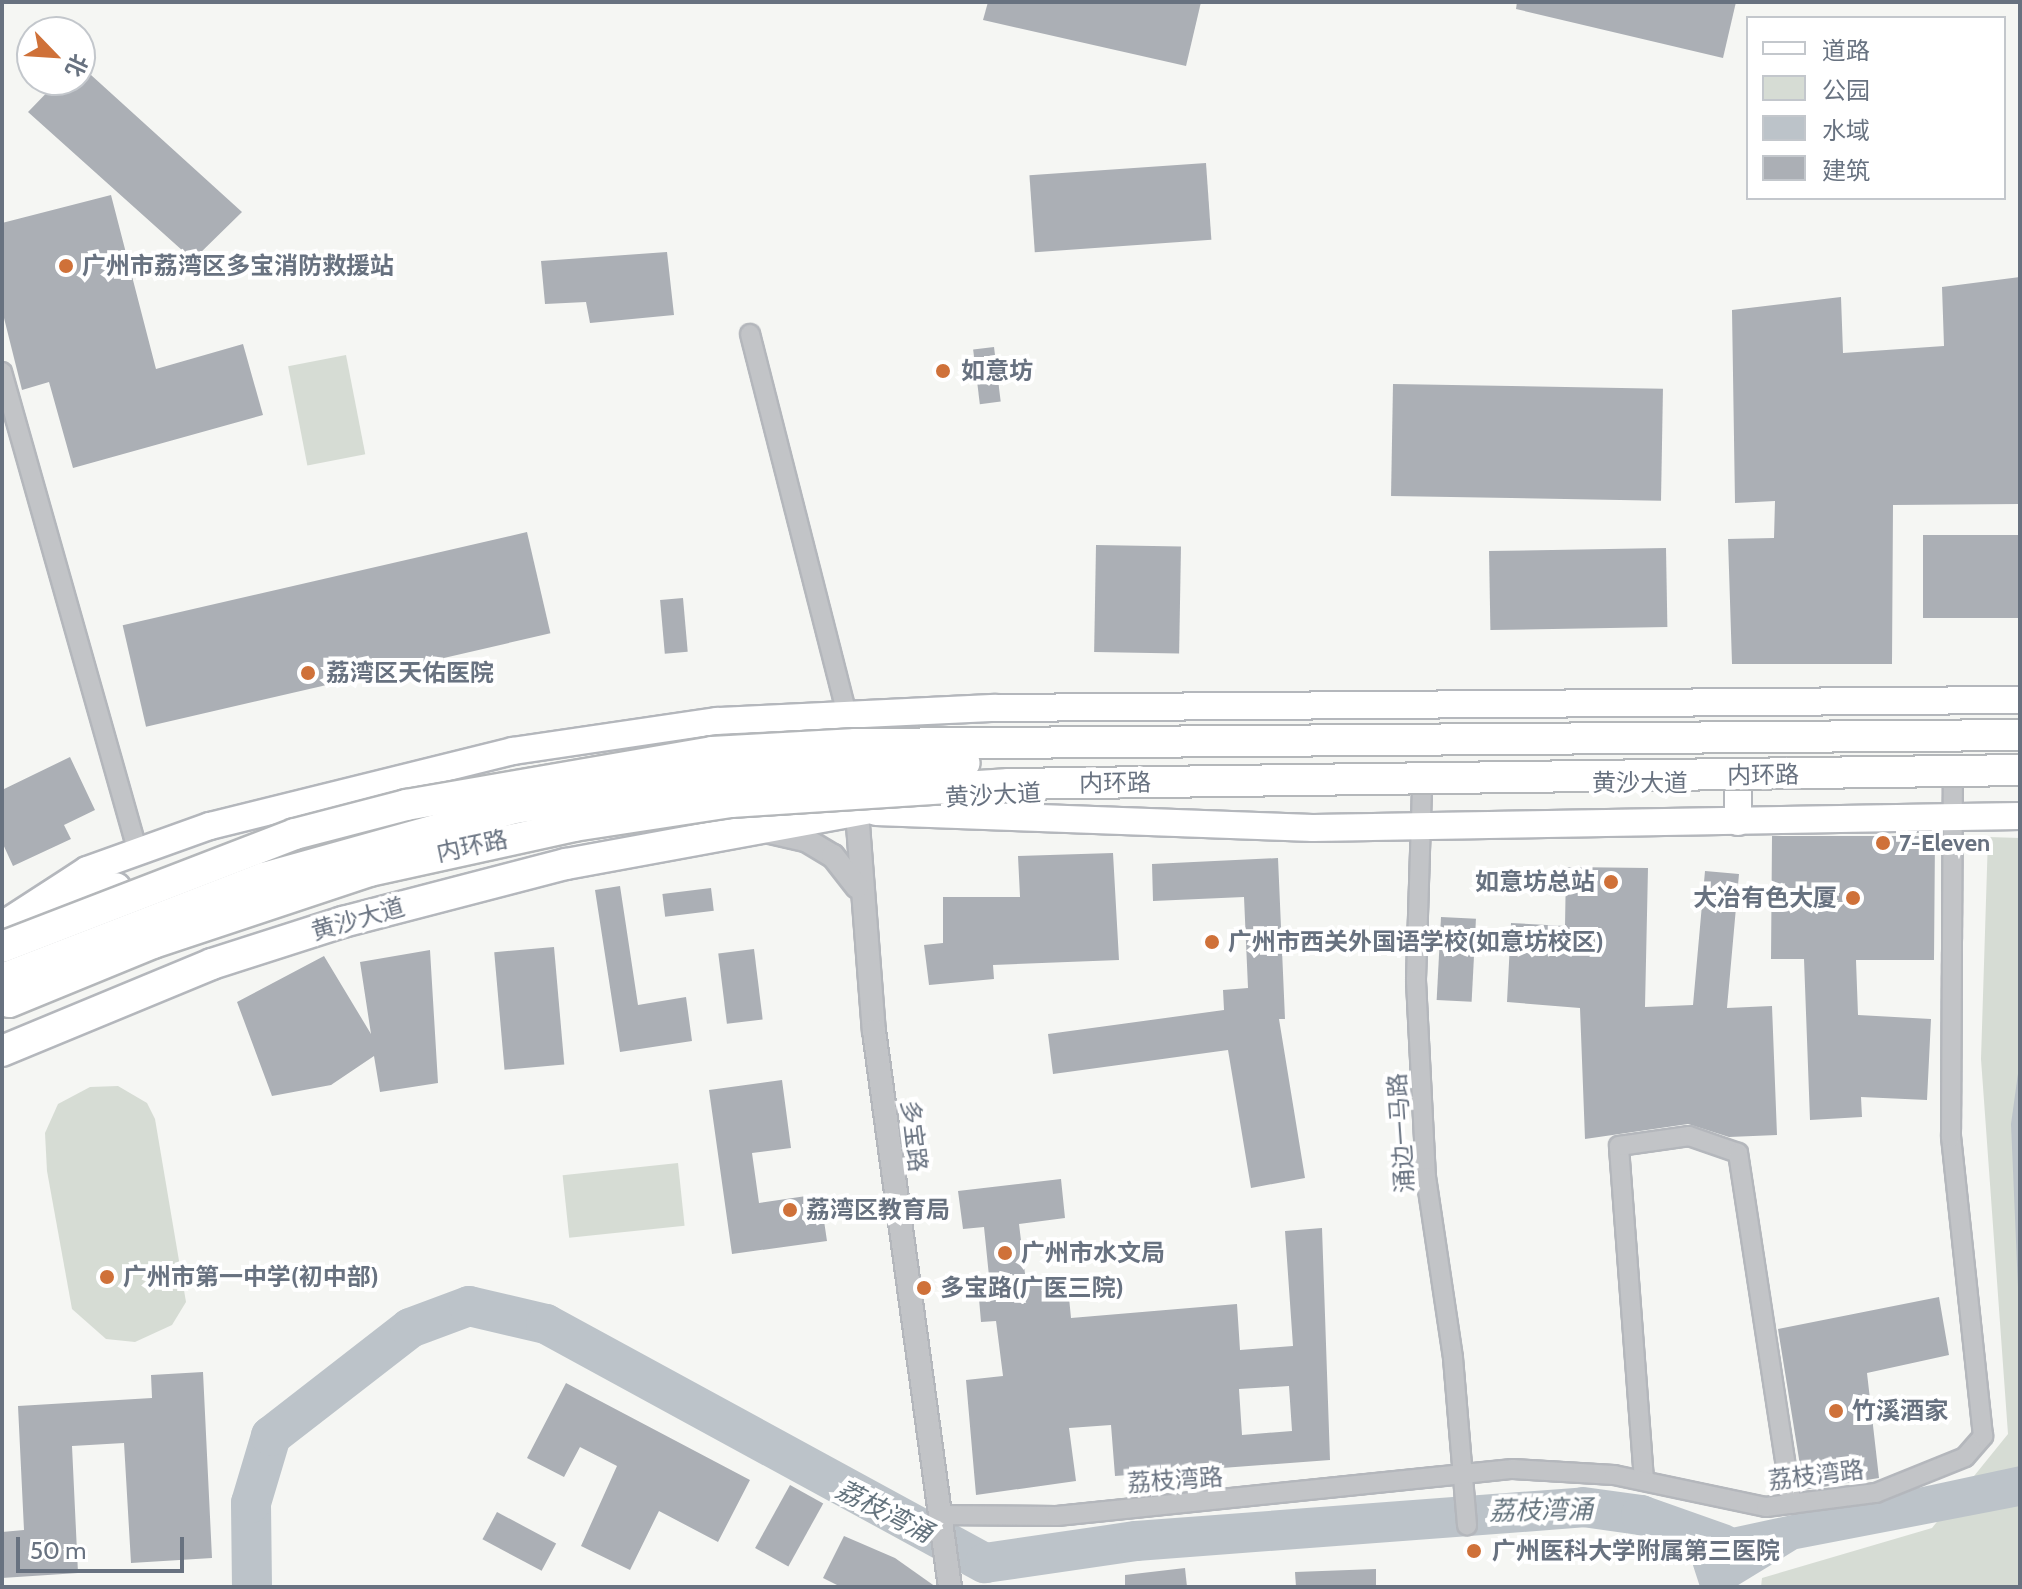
<!DOCTYPE html>
<meta charset="utf-8">
<style>
body{margin:0}
#map{position:relative;width:2022px;height:1589px;overflow:hidden;background:#f5f6f3;font-family:Cabin,"Noto Sans SC",sans-serif}
div>[style]{position:absolute}
[style*='--x']{left:calc(var(--x)*1px);top:calc(var(--y)*1px);width:calc(var(--w)*1px);rotate:calc(var(--a)*1deg)}
.green>*{inset:0;background:#d6dcd4;transform-origin:0 0}
.water>*{inset:0;background:#bcc3c9}
.river>*{height:40px;margin:-20px;padding:0 20px;transform-origin:20px;border-radius:20px;background:#bcc3c9}
.building>*{inset:0;background:#abafb5;transform-origin:0 0}
.roads{filter:drop-shadow(2px 0 #b4b7bc) drop-shadow(-2px 0 #b4b7bc) drop-shadow(0 2px #b4b7bc) drop-shadow(0 -2px #b4b7bc)}
.minor>*{height:18px;margin:-9px;padding:0 9px;transform-origin:9px;border-radius:9px;background:#c2c4c7}
.tertiary>*{height:22px;margin:-11px;padding:0 11px;transform-origin:11px;border-radius:11px;background:#c2c4c7}
.secondary>*{height:26px;margin:-13px;padding:0 13px;transform-origin:13px;border-radius:13px;background:#fff}
.trunk>*{height:30px;margin:-15px;padding:0 15px;transform-origin:15px;border-radius:15px;background:#fff}
.bridges{filter:drop-shadow(2px 0 #b4b7ba) drop-shadow(-2px 0 #b4b7ba) drop-shadow(0 2px #b4b7ba) drop-shadow(0 -2px #b4b7ba)}
.trunk-bridge>*{height:30px;margin:-15px;padding:0 15px;transform-origin:15px;border-radius:15px;background:#fff}
.dots>*{width:22px;height:22px;translate:-50% -50%;box-sizing:border-box;border:4px solid #fff;border-radius:50%}
span{translate:-50% -50%;white-space:nowrap;text-align:center;line-height:1.15;-webkit-text-stroke:8px #fff;paint-order:stroke}
.poi-label{font-size:24px;color:#687280;font-weight:700}
.left{translate:0 -50%;text-align:left}
.right{translate:-100% -50%;text-align:right}
.street-label{font-size:24px;color:#687280}
.water-label{font-size:26px;color:#64737d;font-style:italic}
.frame{position:absolute;inset:0;border:4px solid #687280;pointer-events:none}
.legend{position:absolute;left:1746px;top:16px;width:260px;height:184px;box-sizing:border-box;background:#fff;border:2px solid #c3c7cc;margin:0;padding:10px 14px;list-style:none;font-size:24px;color:#687280}
.legend li{display:flex;align-items:center;gap:16px;height:40px}
.legend b{width:40px;border:2px solid #c3c7cc}
.north{position:absolute;left:16px;top:16px;width:80px;height:80px;box-sizing:border-box;background:#fff;border:2px solid #c3c7cc;border-radius:50%;rotate:115deg;font-size:22px;font-weight:700;line-height:32px;text-align:center;color:#687280}
.north::after{content:'';display:block;margin:auto;width:28px;height:36px;background:#cf7139;clip-path:polygon(50% 0,100% 100%,50% 72%,0 100%)}
.scale{position:absolute;left:16px;top:1537px;width:168px;height:36px;box-sizing:border-box;border:4px solid #687280;border-top:0;padding-left:10px;font-size:24px;line-height:28px;white-space:nowrap;color:#687280;-webkit-text-stroke:6px #fff;paint-order:stroke}
</style>
<div id="map">
<div class="green">
<i style="left:346px;top:355px;width:101px;height:59px;rotate:79deg"></i>
<i style="clip-path:polygon(1988px 837px,2020px 838px,2020px 1587px,1761px 1587px,1762px 1578px,1932px 1528px,2008px 1434px,1981px 1059px)"></i>
<i style="clip-path:polygon(118px 1086px,147px 1103px,155px 1119px,186px 1302px,172px 1325px,135px 1342px,106px 1339px,72px 1309px,47px 1171px,45px 1133px,58px 1104px,90px 1087px)"></i>
<i style="left:678px;top:1163px;width:63px;height:116px;rotate:84deg"></i>
</div>
<div class="water">
<i style="clip-path:polygon(2020px 1059px,2020px 1334px,2011px 1124px)"></i>
<i style="clip-path:polygon(2020px 1466px,2020px 1506px,1797px 1549px,1735px 1587px,1700px 1587px,1689px 1553px,1708px 1523px,1722px 1530px)"></i>
</div>
<div class="river">
<i style="--x:252;--y:1587;--w:84;--a:-90.7"></i>
<i style="--x:251;--y:1503;--w:70;--a:-73.4"></i>
<i style="--x:271;--y:1436;--w:176;--a:-37.8"></i>
<i style="--x:410;--y:1328;--w:63;--a:-20.4"></i>
<i style="--x:469;--y:1306;--w:79;--a:13.2"></i>
<i style="--x:546;--y:1324;--w:500;--a:28.6"></i>
<i style="--x:985;--y:1563;--w:153;--a:-8.3"></i>
<i style="--x:1136;--y:1541;--w:448;--a:-4.3"></i>
<i style="--x:1583;--y:1507;--w:59;--a:7.9"></i>
<i style="--x:1641;--y:1515;--w:87;--a:19.5"></i>
</div>
<div class="building">
<i style="clip-path:polygon(988px 2px,1201px 2px,1186px 66px,983px 20px)"></i>
<i style="clip-path:polygon(1517px 2px,1736px 2px,1723px 58px,1516px 9px)"></i>
<i style="clip-path:polygon(80px 65px,242px 212px,193px 260px,28px 112px,59px 80px,80px 80px)"></i>
<i style="left:1206px;top:163px;width:77px;height:177px;rotate:86deg"></i>
<i style="clip-path:polygon(111px 195px,156px 369px,243px 344px,263px 415px,73px 468px,49px 382px,22px 390px,2px 310px,2px 223px)"></i>
<i style="clip-path:polygon(667px 252px,674px 315px,590px 323px,586px 302px,545px 304px,541px 261px)"></i>
<i style="clip-path:polygon(2020px 277px,2020px 504px,1893px 505px,1892px 664px,1732px 664px,1728px 539px,1774px 538px,1775px 501px,1735px 503px,1732px 310px,1841px 297px,1843px 353px,1944px 346px,1942px 287px)"></i>
<i style="left:994px;top:347px;width:55px;height:21px;rotate:83deg"></i>
<i style="left:1393px;top:384px;width:270px;height:112px;rotate:1deg"></i>
<i style="left:527px;top:532px;width:104px;height:415px;rotate:77deg"></i>
<i style="left:2020px;top:535px;width:83px;height:97px;rotate:90deg"></i>
<i style="left:1096px;top:545px;width:85px;height:107px;rotate:1deg"></i>
<i style="left:1666px;top:548px;width:79px;height:177px;rotate:89deg"></i>
<i style="left:683px;top:598px;width:54px;height:23px;rotate:85deg"></i>
<i style="clip-path:polygon(70px 757px,95px 810px,64px 825px,71px 839px,13px 866px,2px 842px,2px 790px)"></i>
<i style="clip-path:polygon(1772px 836px,1935px 836px,1934px 960px,1856px 960px,1858px 1015px,1931px 1019px,1927px 1100px,1861px 1097px,1862px 1117px,1810px 1120px,1804px 959px,1771px 959px)"></i>
<i style="clip-path:polygon(1113px 853px,1119px 960px,993px 965px,994px 979px,929px 985px,924px 945px,943px 943px,943px 897px,1020px 897px,1018px 856px)"></i>
<i style="clip-path:polygon(1278px 858px,1285px 1019px,1279px 1019px,1305px 1178px,1251px 1188px,1228px 1050px,1053px 1074px,1048px 1034px,1224px 1010px,1223px 990px,1248px 988px,1244px 897px,1153px 901px,1152px 864px)"></i>
<i style="clip-path:polygon(1566px 867px,1648px 868px,1645px 1007px,1693px 1005px,1705px 871px,1739px 874px,1727px 1008px,1772px 1006px,1777px 1135px,1729px 1137px,1688px 1124px,1585px 1139px,1580px 1008px,1507px 1002px,1511px 923px,1565px 926px)"></i>
<i style="clip-path:polygon(620px 886px,638px 1005px,686px 997px,692px 1041px,620px 1052px,595px 890px)"></i>
<i style="left:711px;top:888px;width:23px;height:49px;rotate:83deg"></i>
<i style="left:1441px;top:917px;width:35px;height:83px;rotate:3deg"></i>
<i style="left:554px;top:947px;width:118px;height:60px;rotate:85deg"></i>
<i style="left:754px;top:949px;width:71px;height:36px;rotate:83deg"></i>
<i style="clip-path:polygon(430px 950px,438px 1083px,380px 1092px,374px 1056px,331px 1085px,272px 1096px,237px 1002px,324px 956px,371px 1034px,360px 962px)"></i>
<i style="clip-path:polygon(782px 1080px,791px 1148px,752px 1153px,759px 1203px,820px 1194px,827px 1241px,732px 1254px,709px 1090px)"></i>
<i style="clip-path:polygon(evenodd,1061px 1179px,1065px 1218px,1019px 1224px,1026px 1282px,1067px 1277px,1071px 1318px,1237px 1304px,1240px 1350px,1293px 1346px,1285px 1231px,1322px 1228px,1330px 1460px,1115px 1476px,1111px 1425px,1069px 1428px,1076px 1481px,976px 1495px,966px 1380px,1003px 1376px,996px 1321px,981px 1322px,978px 1287px,990px 1286px,984px 1227px,963px 1229px,958px 1191px,1061px 1179px,1289px 1386px,1292px 1431px,1242px 1435px,1239px 1389px,1289px 1386px)"></i>
<i style="clip-path:polygon(1939px 1297px,1949px 1355px,1867px 1373px,1879px 1478px,1804px 1490px,1778px 1329px)"></i>
<i style="clip-path:polygon(203px 1372px,212px 1558px,131px 1563px,124px 1443px,72px 1446px,78px 1573px,2px 1578px,2px 1532px,24px 1530px,18px 1406px,152px 1398px,151px 1375px)"></i>
<i style="clip-path:polygon(566px 1383px,750px 1480px,718px 1542px,659px 1511px,630px 1570px,581px 1546px,617px 1466px,580px 1447px,564px 1477px,527px 1458px)"></i>
<i style="left:790px;top:1485px;width:38px;height:72px;rotate:29deg"></i>
<i style="left:497px;top:1512px;width:67px;height:31px;rotate:28deg"></i>
<i style="clip-path:polygon(844px 1536px,895px 1558px,936px 1587px,841px 1587px,823px 1578px)"></i>
<i style="clip-path:polygon(1185px 1568px,1187px 1587px,1125px 1587px,1125px 1575px)"></i>
<i style="clip-path:polygon(1376px 1569px,1376px 1587px,1296px 1587px,1295px 1572px)"></i>
</div>
<div class="roads">
<div class="minor">
<i style="--x:750;--y:334;--w:390;--a:75.7"></i>
<i style="--x:2;--y:372;--w:496;--a:74.2"></i>
<i style="--x:1422;--y:788;--w:193;--a:91.8"></i>
<i style="--x:1416;--y:981;--w:196;--a:87.1"></i>
<i style="--x:1426;--y:1177;--w:183;--a:81.5"></i>
<i style="--x:1453;--y:1358;--w:168;--a:85.2"></i>
<i style="--x:1644;--y:1480;--w:335;--a:-94.3"></i>
<i style="--x:1619;--y:1146;--w:71;--a:-8.1"></i>
<i style="--x:1689;--y:1136;--w:52;--a:19.1"></i>
<i style="--x:1738;--y:1153;--w:355;--a:81.3"></i>
<i style="--x:938;--y:1515;--w:119;--a:0.5"></i>
<i style="--x:1057;--y:1516;--w:458;--a:-5.9"></i>
<i style="--x:1513;--y:1469;--w:101;--a:3.4"></i>
<i style="--x:1614;--y:1475;--w:155;--a:11.9"></i>
<i style="--x:1766;--y:1507;--w:111;--a:-7.3"></i>
<i style="--x:1876;--y:1493;--w:96;--a:-22"></i>
<i style="--x:1965;--y:1457;--w:28;--a:-49"></i>
<i style="--x:1983;--y:1436;--w:301;--a:-96.1"></i>
<i style="--x:1951;--y:1137;--w:356;--a:-89.7"></i>
</div>
<div class="tertiary">
<i style="--x:856;--y:799;--w:233;--a:85.6"></i>
<i style="--x:874;--y:1031;--w:561;--a:82.22"></i>
<i style="--x:770;--y:832;--w:37;--a:13"></i>
<i style="--x:806;--y:840;--w:31;--a:31"></i>
<i style="--x:833;--y:856;--w:39;--a:52"></i>
</div>
<div class="secondary">
<i style="--x:1738;--y:783;--w:39;--a:90"></i>
<i style="--x:876;--y:812;--w:437;--a:2.1"></i>
<i style="--x:1313;--y:828;--w:707;--a:-0.97"></i>
<i style="--x:7;--y:922;--w:95;--a:-33"></i>
<i style="--x:87;--y:870;--w:131;--a:-19.7"></i>
<i style="--x:210;--y:826;--w:312;--a:-13.9"></i>
<i style="--x:513;--y:751;--w:206;--a:-8.4"></i>
<i style="--x:717;--y:721;--w:277;--a:-2.7"></i>
<i style="--x:994;--y:708;--w:1026;--a:-0.45"></i>
</div>
<div class="trunk">
<i style="--x:2;--y:930;--w:121;--a:-20.2"></i>
<i style="--x:2;--y:1051;--w:227;--a:-22.5"></i>
<i style="--x:212;--y:964;--w:138;--a:-17.8"></i>
<i style="--x:343;--y:922;--w:230;--a:-14.6"></i>
<i style="--x:566;--y:864;--w:339;--a:-10.4"></i>
</div>
</div>
<div class="bridges">
<div class="trunk-bridge">
<i style="--x:2;--y:947;--w:314;--a:-21.1"></i>
<i style="--x:295;--y:834;--w:115;--a:-14.6"></i>
<i style="--x:406;--y:805;--w:311;--a:-9.8"></i>
<i style="--x:712;--y:752;--w:144;--a:-3.2"></i>
<i style="--x:856;--y:744;--w:1164;--a:-0.44"></i>
<i style="--x:2;--y:979;--w:281;--a:-21.1"></i>
<i style="--x:264;--y:878;--w:261;--a:-15.6"></i>
<i style="--x:515;--y:808;--w:212;--a:-8.1"></i>
<i style="--x:725;--y:778;--w:240;--a:-3.6"></i>
<i style="--x:9;--y:1002;--w:156;--a:-22.3"></i>
<i style="--x:153;--y:943;--w:229;--a:-18.4"></i>
<i style="--x:370;--y:871;--w:209;--a:-12.4"></i>
<i style="--x:574;--y:826;--w:159;--a:-8.7"></i>
<i style="--x:731;--y:802;--w:279;--a:-3.7"></i>
<i style="--x:1009;--y:784;--w:1011;--a:-0.79"></i>
</div>
</div>
<div class="dots">
<i style="left:66px;top:266px;background:#cf7139"></i>
<i style="left:943px;top:371px;background:#cf7139"></i>
<i style="left:308px;top:673px;background:#cf7139"></i>
<i style="left:1883px;top:843px;background:#cf7139"></i>
<i style="left:1611px;top:882px;background:#cf7139"></i>
<i style="left:1853px;top:898px;background:#cf7139"></i>
<i style="left:1212px;top:942px;background:#cf7139"></i>
<i style="left:790px;top:1210px;background:#cf7139"></i>
<i style="left:1005px;top:1253px;background:#cf7139"></i>
<i style="left:107px;top:1277px;background:#cf7139"></i>
<i style="left:924px;top:1288px;background:#cf7139"></i>
<i style="left:1836px;top:1411px;background:#cf7139"></i>
<i style="left:1474px;top:1551px;background:#cf7139"></i>
</div>
<div class="poi-label">
<span class="left" style="left:82px;top:266px">广州市荔湾区多宝消防救援站</span>
<span class="left" style="left:961px;top:371px">如意坊</span>
<span class="left" style="left:326px;top:673px">荔湾区天佑医院</span>
<span class="left" style="left:1899px;top:843px">7-Eleven</span>
<span class="right" style="left:1595px;top:882px">如意坊总站</span>
<span class="right" style="left:1837px;top:898px">大冶有色大厦</span>
<span class="left" style="left:1228px;top:942px">广州市西关外国语学校(如意坊校区)</span>
<span class="left" style="left:806px;top:1210px">荔湾区教育局</span>
<span class="left" style="left:1021px;top:1253px">广州市水文局</span>
<span class="left" style="left:123px;top:1277px">广州市第一中学(初中部)</span>
<span class="left" style="left:940px;top:1288px">多宝路(广医三院)</span>
<span class="left" style="left:1852px;top:1411px">竹溪酒家</span>
<span class="left" style="left:1492px;top:1551px">广州医科大学附属第三医院</span>
</div>
<div class="street-label">
<span style="left:1763px;top:775px;rotate:-1deg">内环路</span>
<span style="left:1115px;top:783px;rotate:-1deg">内环路</span>
<span style="left:1640px;top:783px">黄沙大道</span>
<span style="left:993px;top:795px;rotate:-3deg">黄沙大道</span>
<span style="left:472px;top:846px;rotate:-12deg">内环路</span>
<span style="left:358px;top:919px;rotate:-16deg">黄沙大道</span>
<span style="left:1401px;top:1133px;rotate:-94deg">涌边一马路</span>
<span style="left:914px;top:1136px;rotate:83deg">多宝路</span>
<span style="left:1816px;top:1475px;rotate:-7deg">荔枝湾路</span>
<span style="left:1175px;top:1480px;rotate:-4deg">荔枝湾路</span>
</div>
<div class="water-label">
<span style="left:1541px;top:1511px;rotate:-1deg">荔枝湾涌</span>
<span style="left:884px;top:1512px;rotate:27deg">荔枝湾涌</span>
</div>
<div class="frame"></div>
<ul class="legend">
<li><b style="height:10px;background:#fff"></b>道路</li>
<li><b style="height:22px;background:#d6dcd4"></b>公园</li>
<li><b style="height:22px;background:#bcc3c9"></b>水域</li>
<li><b style="height:22px;background:#abafb5"></b>建筑</li>
</ul>
<div class="north">北</div>
<div class="scale">50 m</div>
</div>
